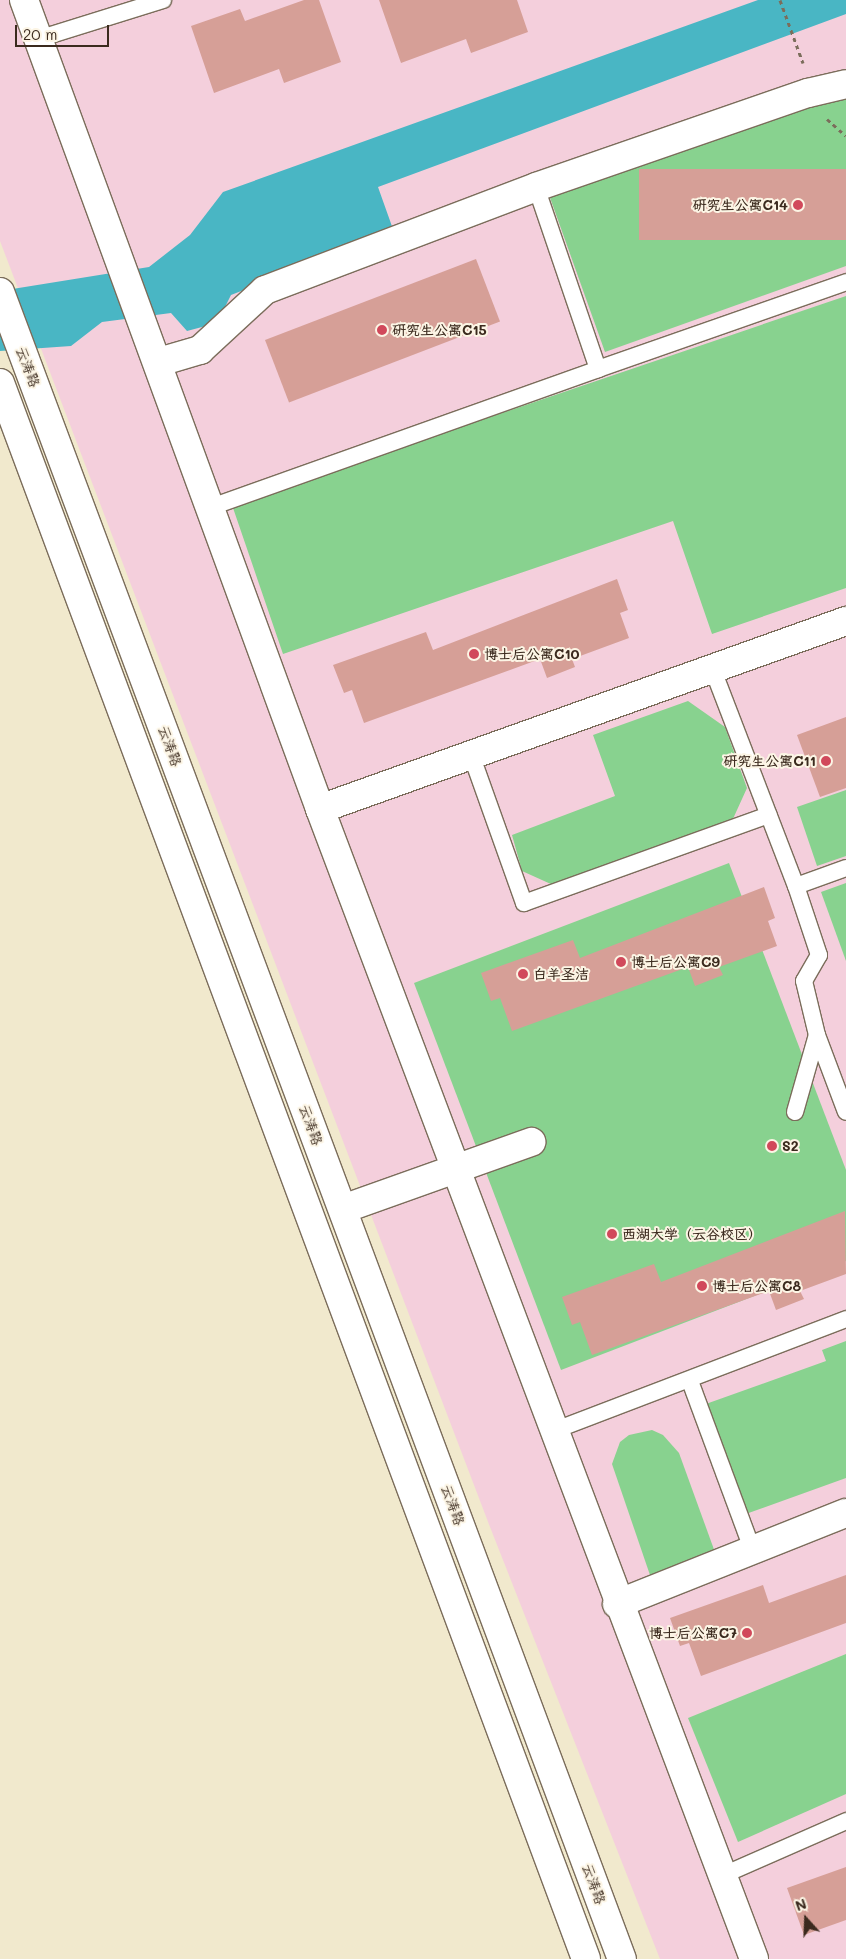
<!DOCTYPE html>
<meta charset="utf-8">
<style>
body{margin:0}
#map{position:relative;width:846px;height:1959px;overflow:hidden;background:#f1e9cd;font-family:Mali,"LXGW WenKai TC",sans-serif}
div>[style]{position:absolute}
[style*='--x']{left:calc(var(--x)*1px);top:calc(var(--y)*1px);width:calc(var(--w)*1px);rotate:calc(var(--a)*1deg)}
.built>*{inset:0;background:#f4cfdc}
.green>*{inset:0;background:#88d28f}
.water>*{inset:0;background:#49b6c4}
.building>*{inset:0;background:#d69f97;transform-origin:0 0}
.path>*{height:3px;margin-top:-1.5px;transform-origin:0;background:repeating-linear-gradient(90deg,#7b6d5b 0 4px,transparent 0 8px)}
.roads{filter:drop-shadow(1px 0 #7b6d5b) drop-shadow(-1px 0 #7b6d5b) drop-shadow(0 1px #7b6d5b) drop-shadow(0 -1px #7b6d5b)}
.service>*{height:16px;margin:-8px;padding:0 8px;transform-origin:8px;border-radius:8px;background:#fff}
.minor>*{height:28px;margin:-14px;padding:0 14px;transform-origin:14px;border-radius:14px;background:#fff}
.tertiary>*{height:28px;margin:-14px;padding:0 14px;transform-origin:14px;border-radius:14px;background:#fff}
.dots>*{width:14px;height:14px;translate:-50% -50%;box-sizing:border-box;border:2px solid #fcf5e5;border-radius:50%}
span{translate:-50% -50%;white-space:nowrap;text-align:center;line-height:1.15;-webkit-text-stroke:4px #fcf5e5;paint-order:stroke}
.poi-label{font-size:14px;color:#3b2a1e;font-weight:700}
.right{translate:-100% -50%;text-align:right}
.left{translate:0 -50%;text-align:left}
.street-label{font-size:14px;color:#3b2a1e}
.north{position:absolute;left:781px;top:1894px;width:50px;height:50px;-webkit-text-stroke:4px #fcf5e5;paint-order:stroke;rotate:340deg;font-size:14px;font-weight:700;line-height:20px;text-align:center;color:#3b2a1e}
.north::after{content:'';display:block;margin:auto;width:18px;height:22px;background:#3b2a1e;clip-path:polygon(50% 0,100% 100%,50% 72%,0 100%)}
.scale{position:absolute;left:15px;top:25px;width:94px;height:22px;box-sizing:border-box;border:2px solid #3b2a1e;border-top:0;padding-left:6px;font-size:15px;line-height:18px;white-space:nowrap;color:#3b2a1e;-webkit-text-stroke:4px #fcf5e5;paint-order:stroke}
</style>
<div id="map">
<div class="built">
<i style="clip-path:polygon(0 0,846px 0,846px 1959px,660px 1959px,490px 1527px,0 241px)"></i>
</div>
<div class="green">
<i style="clip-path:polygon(846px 90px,846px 266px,605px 352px,548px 192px)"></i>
<i style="clip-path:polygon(846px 296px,846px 588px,712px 634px,673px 521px,283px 654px,232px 505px)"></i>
<i style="clip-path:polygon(688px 701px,725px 727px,747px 788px,732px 821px,553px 885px,522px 871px,512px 835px,615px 796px,593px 735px)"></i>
<i style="clip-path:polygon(846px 790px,846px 856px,817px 866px,797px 807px)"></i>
<i style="clip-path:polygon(729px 863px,846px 1170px,846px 1261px,561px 1370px,414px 983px)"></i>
<i style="clip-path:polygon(846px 883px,846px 961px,821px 892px)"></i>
<i style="clip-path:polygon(846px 1341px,846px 1478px,743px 1515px,703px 1405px,826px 1361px,822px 1350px)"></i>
<i style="clip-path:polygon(652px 1430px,663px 1435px,679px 1453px,716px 1555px,651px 1578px,612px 1464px,620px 1442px,629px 1435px)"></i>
<i style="clip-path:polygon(846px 1654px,846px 1794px,738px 1842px,688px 1718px)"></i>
</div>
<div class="water">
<i style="clip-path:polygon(758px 0,846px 0,846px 14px,378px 187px,394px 232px,231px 295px,217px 323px,187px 331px,171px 313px,102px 322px,71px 346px,0 351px,0 291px,149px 267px,190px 235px,223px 192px)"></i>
</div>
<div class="building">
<i style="clip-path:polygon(304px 0,319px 0,341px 62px,284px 83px,279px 69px,214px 93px,191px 26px,240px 9px,245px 21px)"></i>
<i style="clip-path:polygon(379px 0,517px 0,528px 32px,471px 53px,466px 39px,401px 63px)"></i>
<i style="left:846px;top:169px;width:71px;height:207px;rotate:90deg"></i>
<i style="left:476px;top:259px;width:67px;height:226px;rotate:69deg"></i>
<i style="clip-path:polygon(617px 579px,628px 610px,620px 613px,629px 638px,572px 659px,575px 667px,547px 678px,540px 659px,364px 723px,352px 690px,344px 693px,333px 665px,426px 632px,433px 650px)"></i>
<i style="clip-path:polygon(846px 717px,846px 788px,820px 797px,797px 735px)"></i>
<i style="clip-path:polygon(764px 887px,775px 918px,768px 921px,777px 946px,719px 967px,723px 975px,695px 986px,688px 967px,512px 1031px,500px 998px,491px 1001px,481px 973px,573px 940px,580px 958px)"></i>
<i style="clip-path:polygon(845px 1211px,846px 1274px,800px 1291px,804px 1299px,776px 1310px,769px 1291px,592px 1355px,580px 1322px,572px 1325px,562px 1297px,654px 1264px,661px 1282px)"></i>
<i style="clip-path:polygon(846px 1575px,846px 1623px,701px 1676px,689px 1643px,680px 1646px,670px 1618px,763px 1585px,769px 1603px)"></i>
<i style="clip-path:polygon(846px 1867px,846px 1920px,804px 1935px,787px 1888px)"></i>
</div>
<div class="path">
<i style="--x:780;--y:0;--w:67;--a:69.9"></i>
<i style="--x:827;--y:119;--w:25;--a:42"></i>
</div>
<div class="roads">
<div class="service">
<i style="--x:38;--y:39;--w:131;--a:-17.3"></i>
<i style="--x:598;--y:369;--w:263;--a:-19.3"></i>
<i style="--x:211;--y:507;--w:411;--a:-19.6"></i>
<i style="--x:598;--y:369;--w:192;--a:-108.8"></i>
<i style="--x:713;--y:670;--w:231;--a:69"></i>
<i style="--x:472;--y:757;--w:155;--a:70.4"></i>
<i style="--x:524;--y:903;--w:260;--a:-19.8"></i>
<i style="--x:846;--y:868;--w:53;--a:160.2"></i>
<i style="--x:796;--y:886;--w:73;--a:71.6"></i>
<i style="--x:819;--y:955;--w:30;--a:120"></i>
<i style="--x:804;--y:981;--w:56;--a:76.5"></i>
<i style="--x:817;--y:1035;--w:82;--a:69.4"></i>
<i style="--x:795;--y:1112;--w:80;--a:-74.1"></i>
<i style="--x:690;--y:1381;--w:179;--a:69.7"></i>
<i style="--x:553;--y:1431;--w:314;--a:-20.9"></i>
<i style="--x:721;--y:1876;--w:137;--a:-23.7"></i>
</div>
<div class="minor">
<i style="--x:24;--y:0;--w:861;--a:69.9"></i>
<i style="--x:320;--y:809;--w:1229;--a:69.32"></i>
<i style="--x:159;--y:362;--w:43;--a:-16.3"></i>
<i style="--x:200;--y:350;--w:88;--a:-42.7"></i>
<i style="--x:265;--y:290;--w:290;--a:-20.8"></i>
<i style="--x:536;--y:187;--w:288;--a:-19.1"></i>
<i style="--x:808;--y:93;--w:39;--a:-13"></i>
<i style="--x:320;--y:809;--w:559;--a:-19.67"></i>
<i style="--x:343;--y:1209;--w:200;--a:-19.6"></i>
<i style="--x:617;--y:1604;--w:246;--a:-21.7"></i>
</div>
<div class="tertiary">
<i style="--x:0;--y:292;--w:1779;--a:69.54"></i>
<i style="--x:0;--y:383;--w:1681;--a:69.6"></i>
</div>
</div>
<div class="dots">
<i style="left:798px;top:205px;background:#d1495b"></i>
<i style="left:382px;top:330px;background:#d1495b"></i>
<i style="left:474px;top:654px;background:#d1495b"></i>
<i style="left:826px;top:761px;background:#d1495b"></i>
<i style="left:621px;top:962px;background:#d1495b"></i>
<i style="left:523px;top:974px;background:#d1495b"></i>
<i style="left:772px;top:1146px;background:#d1495b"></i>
<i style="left:612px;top:1234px;background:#d1495b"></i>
<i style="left:702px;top:1286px;background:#d1495b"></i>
<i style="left:747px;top:1633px;background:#d1495b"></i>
</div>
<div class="poi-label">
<span class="right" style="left:788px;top:205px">研究生公寓C14</span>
<span class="left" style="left:392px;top:330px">研究生公寓C15</span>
<span class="left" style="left:484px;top:654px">博士后公寓C10</span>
<span class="right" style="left:816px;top:761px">研究生公寓C11</span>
<span class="left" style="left:631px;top:962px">博士后公寓C9</span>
<span class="left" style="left:533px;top:974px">白羊圣洁</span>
<span class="left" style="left:782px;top:1146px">S2</span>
<span class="left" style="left:622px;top:1234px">西湖大学（云谷校区）</span>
<span class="left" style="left:712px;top:1286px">博士后公寓C8</span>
<span class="right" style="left:737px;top:1633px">博士后公寓C7</span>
</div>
<div class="street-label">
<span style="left:28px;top:367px;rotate:69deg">云涛路</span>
<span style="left:170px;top:746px;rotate:70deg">云涛路</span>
<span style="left:311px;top:1125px;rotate:70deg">云涛路</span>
<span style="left:453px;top:1505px;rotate:70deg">云涛路</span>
<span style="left:594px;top:1884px;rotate:70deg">云涛路</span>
</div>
<div class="north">N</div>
<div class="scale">20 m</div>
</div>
